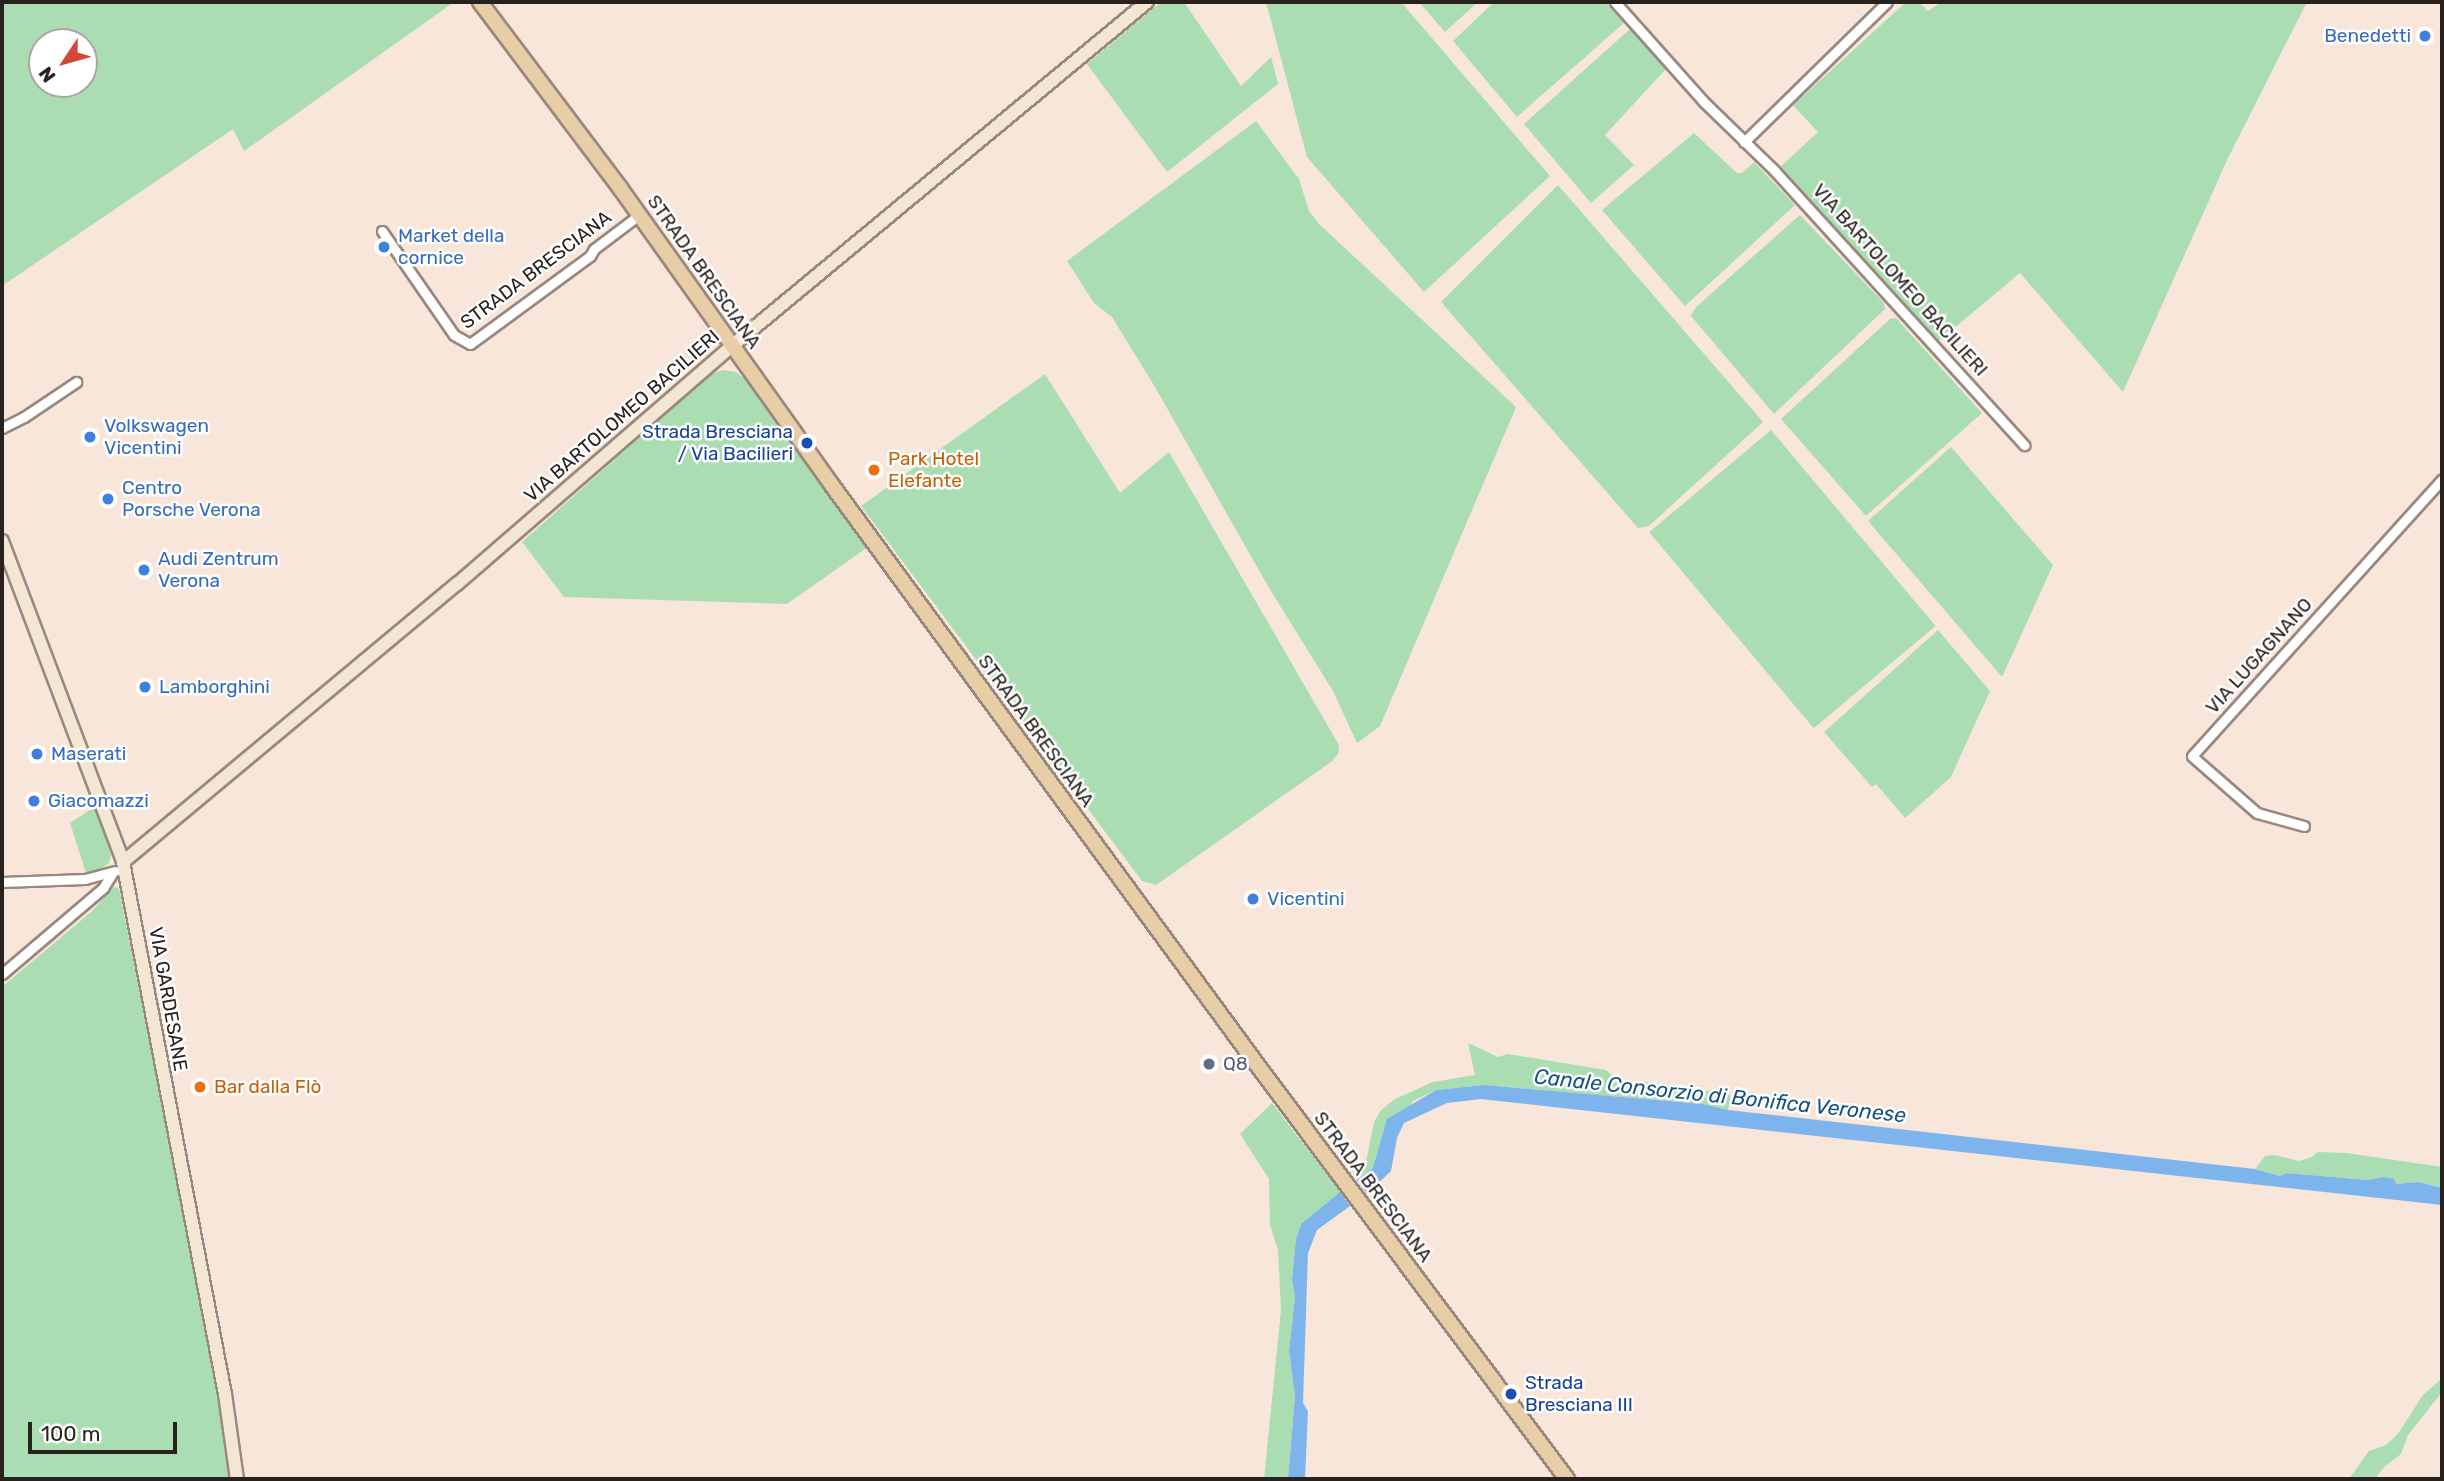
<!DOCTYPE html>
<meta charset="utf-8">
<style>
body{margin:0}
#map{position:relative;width:2444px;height:1481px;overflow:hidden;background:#f9e6da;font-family:Rubik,sans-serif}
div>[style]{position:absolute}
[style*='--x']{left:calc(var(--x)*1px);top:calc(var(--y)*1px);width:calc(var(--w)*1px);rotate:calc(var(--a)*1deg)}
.green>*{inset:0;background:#abddb3;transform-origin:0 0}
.water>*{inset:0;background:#7db4eb}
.roads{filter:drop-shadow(2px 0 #99887e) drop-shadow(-2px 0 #99887e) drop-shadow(0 2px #99887e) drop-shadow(0 -2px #99887e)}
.street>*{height:9px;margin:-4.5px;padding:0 4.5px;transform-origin:4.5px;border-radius:4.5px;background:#fff}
.secondary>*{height:12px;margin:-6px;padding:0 6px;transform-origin:6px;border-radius:6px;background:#f3e6d3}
.primary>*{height:14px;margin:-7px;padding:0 7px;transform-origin:7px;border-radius:7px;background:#e7cea7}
.dots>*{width:19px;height:19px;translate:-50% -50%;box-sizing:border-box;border:4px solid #fff;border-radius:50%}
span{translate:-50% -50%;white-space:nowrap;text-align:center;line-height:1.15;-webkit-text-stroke:5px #fff;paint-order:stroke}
.shop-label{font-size:19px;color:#366cbe}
.right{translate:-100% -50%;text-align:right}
.left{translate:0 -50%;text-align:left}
.street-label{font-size:19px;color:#28211d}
.transit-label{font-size:19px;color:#164399}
.food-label{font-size:19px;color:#c56008}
.service-label{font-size:19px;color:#4e5e75}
.water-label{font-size:21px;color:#155183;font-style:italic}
.frame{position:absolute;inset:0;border:4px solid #28211d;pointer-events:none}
.north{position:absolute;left:28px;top:28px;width:70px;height:70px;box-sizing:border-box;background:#fff;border:2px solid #a9a6a5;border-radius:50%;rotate:234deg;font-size:19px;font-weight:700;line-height:28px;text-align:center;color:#28211d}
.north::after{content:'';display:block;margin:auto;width:24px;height:32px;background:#d44737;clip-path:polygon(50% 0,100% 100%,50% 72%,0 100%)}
.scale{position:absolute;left:28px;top:1422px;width:149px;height:32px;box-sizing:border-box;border:4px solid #28211d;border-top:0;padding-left:9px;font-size:21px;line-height:24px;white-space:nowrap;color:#28211d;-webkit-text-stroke:5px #fff;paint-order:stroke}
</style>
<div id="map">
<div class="green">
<i style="clip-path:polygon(evenodd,2px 2px,454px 2px,244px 151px,233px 129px,2px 286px,2px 2px,42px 42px,84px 42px,84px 84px,42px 84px,42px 42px)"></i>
<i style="clip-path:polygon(1161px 2px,1184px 2px,1241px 86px,1271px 57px,1278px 84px,1167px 172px,1087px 64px)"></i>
<i style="clip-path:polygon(1266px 2px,1401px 2px,1550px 176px,1424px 292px,1307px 157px)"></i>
<i style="clip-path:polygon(1419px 2px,1478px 2px,1445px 32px)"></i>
<i style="clip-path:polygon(1494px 2px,1605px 2px,1624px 23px,1517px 117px,1453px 41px)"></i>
<i style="clip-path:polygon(1906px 2px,1919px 2px,1928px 11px,1942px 2px,2307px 2px,2228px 158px,2123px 392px,2020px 273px,1935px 344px,1777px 170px,1818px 132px,1793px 105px)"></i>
<i style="clip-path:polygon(1630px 29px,1666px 69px,1605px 135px,1634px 165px,1591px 203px,1524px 124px)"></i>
<i style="clip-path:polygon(1256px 121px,1299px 179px,1309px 211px,1319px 224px,1516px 407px,1380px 726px,1357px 743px,1333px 691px,1269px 588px,1155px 387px,1112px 317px,1094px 303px,1067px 261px)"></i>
<i style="clip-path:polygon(1694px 133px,1737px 173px,1742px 173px,1754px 162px,1795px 205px,1685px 306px,1602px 210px)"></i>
<i style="clip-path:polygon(1558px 185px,1763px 422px,1649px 526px,1638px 528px,1441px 302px)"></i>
<i style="clip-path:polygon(1800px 215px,1884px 303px,1885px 309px,1774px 414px,1691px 316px,1696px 307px)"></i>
<i style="clip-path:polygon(1896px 318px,1982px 413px,1866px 516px,1781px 419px,1890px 319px)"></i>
<i style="clip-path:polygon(723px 370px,736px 372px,747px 381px,868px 547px,787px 604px,564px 597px,522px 542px,711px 374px)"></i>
<i style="clip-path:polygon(1045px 374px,1120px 493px,1169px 452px,1339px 745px,1338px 754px,1331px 762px,1156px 885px,1142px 881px,861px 506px)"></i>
<i style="left:1771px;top:430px;width:256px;height:159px;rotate:50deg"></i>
<i style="clip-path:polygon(1951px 447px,2053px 565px,2002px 677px,1868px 521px)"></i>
<i style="clip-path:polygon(1938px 630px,1990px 691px,1951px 777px,1905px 818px,1876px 784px,1872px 787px,1824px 732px)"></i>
<i style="clip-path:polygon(96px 806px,111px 855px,109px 863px,101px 869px,86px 873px,70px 823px)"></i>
<i style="clip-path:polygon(114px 887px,119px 888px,134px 965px,216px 1379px,231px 1479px,2px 1479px,2px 987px,91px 912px)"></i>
<i style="clip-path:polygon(1468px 1043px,1498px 1057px,1508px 1054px,1606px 1070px,1623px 1085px,1645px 1082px,1707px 1091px,1722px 1089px,1731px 1096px,1728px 1110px,1703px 1104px,1484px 1085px,1436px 1090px,1413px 1101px,1373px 1168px,1357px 1180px,1353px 1174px,1366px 1162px,1374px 1122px,1381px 1110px,1395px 1099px,1433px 1082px,1475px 1075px)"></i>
<i style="clip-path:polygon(1272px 1103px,1340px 1192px,1301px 1224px,1296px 1239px,1292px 1279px,1295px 1297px,1289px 1351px,1295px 1396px,1288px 1479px,1264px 1479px,1281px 1310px,1278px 1250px,1270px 1225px,1269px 1179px,1240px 1134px)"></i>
<i style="clip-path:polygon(2318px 1152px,2347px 1153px,2442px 1167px,2442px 1188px,2419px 1182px,2396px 1184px,2383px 1177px,2368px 1180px,2286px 1173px,2280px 1176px,2255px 1169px,2265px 1156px,2275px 1155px,2299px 1161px,2312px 1157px)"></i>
<i style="clip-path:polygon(2442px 1378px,2442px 1392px,2408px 1435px,2401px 1454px,2384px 1467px,2375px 1479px,2349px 1479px,2369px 1451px,2386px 1445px,2398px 1434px,2422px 1396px)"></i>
</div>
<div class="water">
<i style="clip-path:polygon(1484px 1085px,1703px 1104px,1728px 1110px,2255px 1169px,2280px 1176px,2286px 1173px,2368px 1180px,2383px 1177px,2394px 1179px,2396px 1184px,2419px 1182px,2442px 1188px,2442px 1205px,1481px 1099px,1447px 1103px,1404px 1123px,1397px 1138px,1391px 1171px,1367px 1194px,1357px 1180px,1373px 1168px,1387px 1119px,1436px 1090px)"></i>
<i style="clip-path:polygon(1340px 1192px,1350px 1206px,1317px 1230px,1308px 1253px,1303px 1403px,1308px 1411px,1305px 1479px,1288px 1479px,1295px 1396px,1289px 1351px,1295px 1297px,1292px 1279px,1296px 1239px,1301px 1224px)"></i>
</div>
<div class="roads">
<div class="street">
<i style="--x:1615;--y:2;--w:134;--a:48.3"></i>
<i style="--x:1704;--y:102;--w:98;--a:44.2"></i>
<i style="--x:1774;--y:170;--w:372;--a:47.7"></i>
<i style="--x:1744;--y:142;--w:200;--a:-44.4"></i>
<i style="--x:382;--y:231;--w:126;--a:55.3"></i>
<i style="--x:454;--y:335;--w:18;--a:29"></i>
<i style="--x:470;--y:344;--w:149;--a:-36.3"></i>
<i style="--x:590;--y:256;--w:8;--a:-60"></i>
<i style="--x:594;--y:249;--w:56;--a:-37.1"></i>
<i style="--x:2;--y:428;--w:25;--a:-27"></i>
<i style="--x:24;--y:417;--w:63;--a:-33.9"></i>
<i style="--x:2304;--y:826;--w:49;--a:-164.5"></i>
<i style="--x:2257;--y:813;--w:86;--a:-138.8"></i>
<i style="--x:2192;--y:756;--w:373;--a:-47.9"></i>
<i style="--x:2;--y:882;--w:83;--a:-2.1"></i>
<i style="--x:85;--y:879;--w:31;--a:-15"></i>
<i style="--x:2;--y:974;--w:133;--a:-40.4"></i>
<i style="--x:103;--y:888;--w:19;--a:-58"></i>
</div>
<div class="secondary">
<i style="--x:2;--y:541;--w:343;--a:69.3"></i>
<i style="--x:123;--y:862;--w:542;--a:79.15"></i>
<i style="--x:225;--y:1394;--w:86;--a:82"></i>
<i style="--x:123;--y:862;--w:435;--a:-39.8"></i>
<i style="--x:457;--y:584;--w:364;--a:-40.9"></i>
<i style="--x:732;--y:346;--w:539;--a:-39.66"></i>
</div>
<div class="primary">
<i style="--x:480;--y:2;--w:233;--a:53"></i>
<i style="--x:620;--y:188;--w:364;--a:54.5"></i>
<i style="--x:831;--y:484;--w:727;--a:53.73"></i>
<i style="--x:1261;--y:1070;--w:511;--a:53.2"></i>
</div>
</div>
<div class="dots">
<i style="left:2425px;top:36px;background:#3f7fe0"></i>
<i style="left:384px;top:247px;background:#3f7fe0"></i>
<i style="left:90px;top:437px;background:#3f7fe0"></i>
<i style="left:807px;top:443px;background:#1a4fb4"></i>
<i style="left:874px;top:470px;background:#e8710a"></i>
<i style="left:108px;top:499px;background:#3f7fe0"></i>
<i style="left:144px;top:570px;background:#3f7fe0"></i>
<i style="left:145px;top:687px;background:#3f7fe0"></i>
<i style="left:37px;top:754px;background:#3f7fe0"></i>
<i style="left:34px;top:801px;background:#3f7fe0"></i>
<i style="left:1253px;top:899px;background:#3f7fe0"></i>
<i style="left:1209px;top:1064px;background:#5c6f8a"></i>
<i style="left:200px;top:1087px;background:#e8710a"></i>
<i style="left:1511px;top:1394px;background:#1a4fb4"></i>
</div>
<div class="shop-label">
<span class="right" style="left:2411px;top:36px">Benedetti</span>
<span class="left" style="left:398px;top:247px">Market della<br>cornice</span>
<span class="left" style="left:104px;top:437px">Volkswagen<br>Vicentini</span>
<span class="left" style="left:122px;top:499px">Centro<br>Porsche Verona</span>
<span class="left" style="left:158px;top:570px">Audi Zentrum<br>Verona</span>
<span class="left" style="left:159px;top:687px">Lamborghini</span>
<span class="left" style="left:51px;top:754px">Maserati</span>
<span class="left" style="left:48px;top:801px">Giacomazzi</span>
<span class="left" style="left:1267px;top:899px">Vicentini</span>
</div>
<div class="street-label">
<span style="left:536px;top:270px;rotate:-37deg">STRADA BRESCIANA</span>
<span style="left:704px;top:272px;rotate:55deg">STRADA BRESCIANA</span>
<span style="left:1900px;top:280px;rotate:48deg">VIA BARTOLOMEO BACILIERI</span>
<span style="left:622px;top:416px;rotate:-41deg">VIA BARTOLOMEO BACILIERI</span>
<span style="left:2259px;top:656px;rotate:-48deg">VIA LUGAGNANO</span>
<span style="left:1036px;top:731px;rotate:54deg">STRADA BRESCIANA</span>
<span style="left:168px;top:999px;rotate:80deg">VIA GARDESANE</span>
<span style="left:1373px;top:1187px;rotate:53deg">STRADA BRESCIANA</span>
</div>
<div class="transit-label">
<span class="right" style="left:793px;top:443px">Strada Bresciana<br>/ Via Bacilieri</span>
<span class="left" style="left:1525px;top:1394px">Strada<br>Bresciana III</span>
</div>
<div class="food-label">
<span class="left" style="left:888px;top:470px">Park Hotel<br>Elefante</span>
<span class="left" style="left:214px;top:1087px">Bar dalla Flò</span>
</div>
<div class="service-label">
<span class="left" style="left:1223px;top:1064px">Q8</span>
</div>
<div class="water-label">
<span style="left:1720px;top:1096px;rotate:6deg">Canale Consorzio di Bonifica Veronese</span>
</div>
<div class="frame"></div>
<div class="north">N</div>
<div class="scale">100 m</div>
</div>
